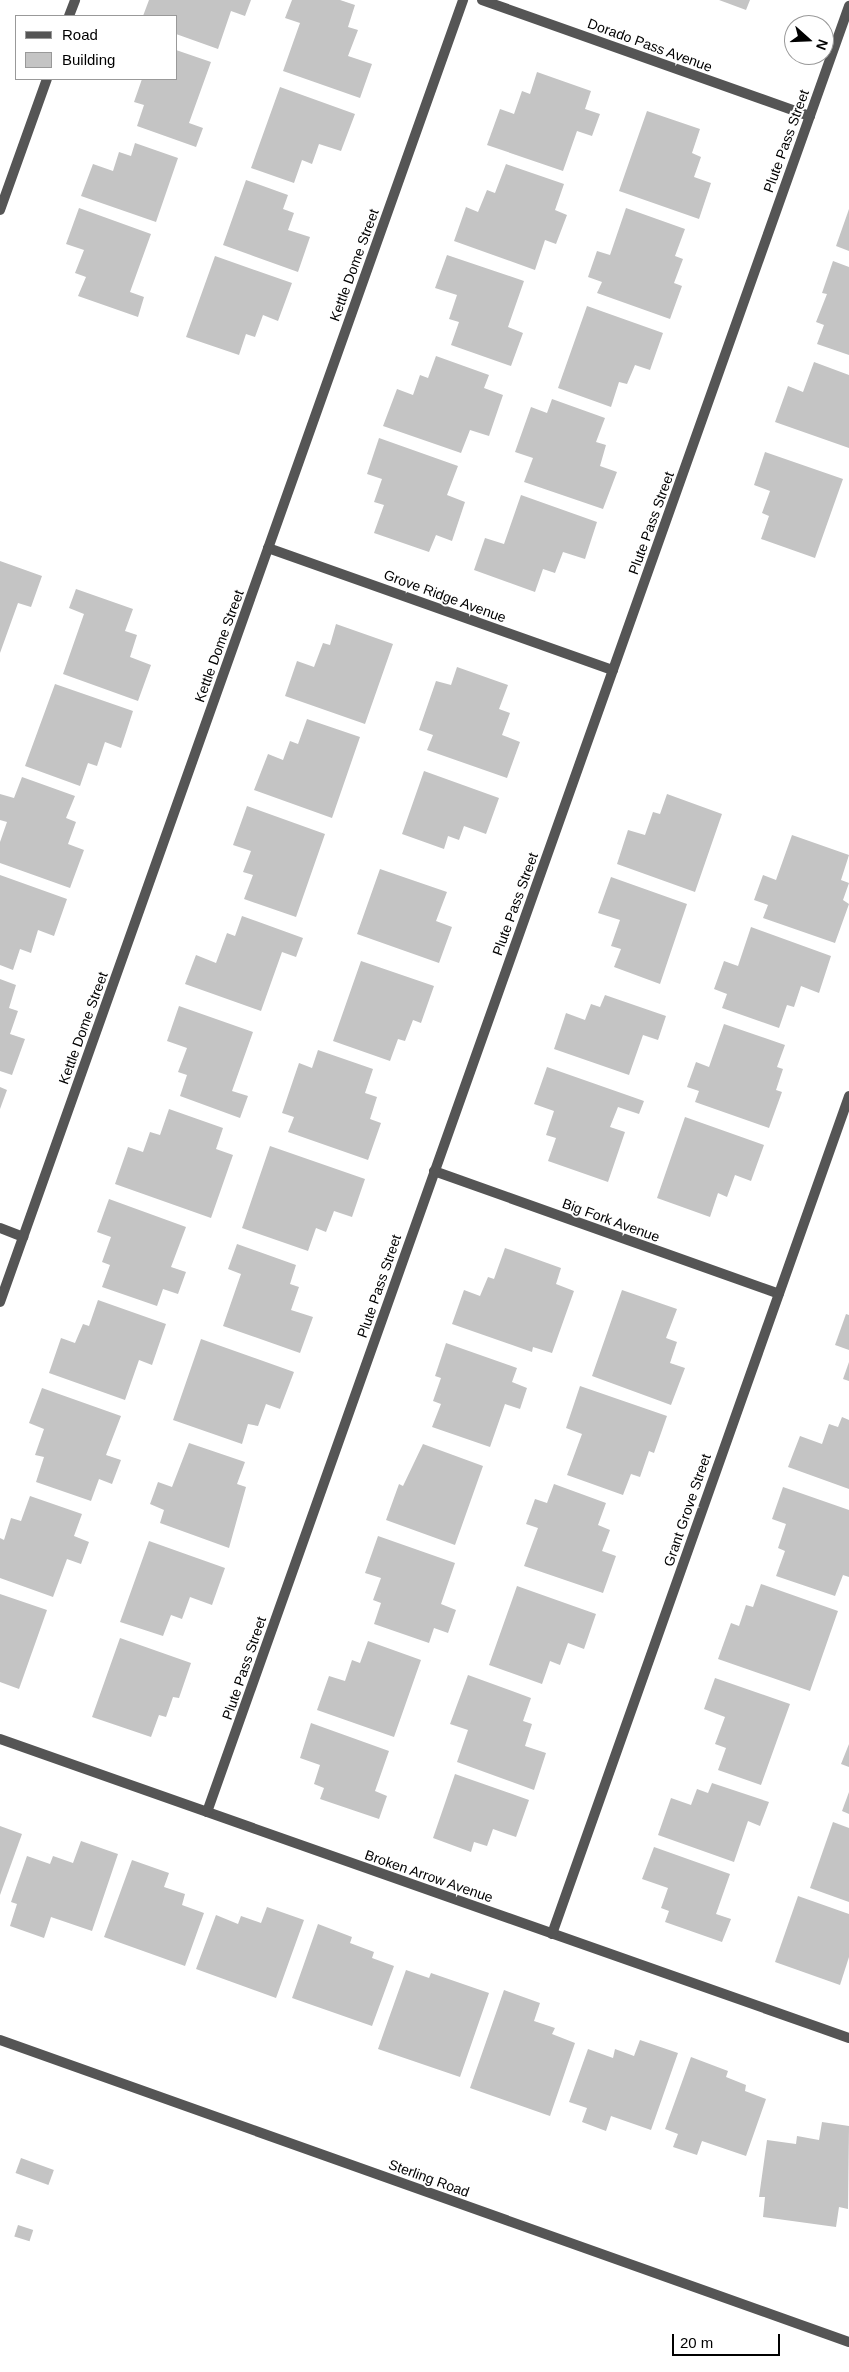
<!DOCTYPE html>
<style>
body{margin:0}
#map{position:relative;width:849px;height:2372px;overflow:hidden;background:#fff;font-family:Helvetica,sans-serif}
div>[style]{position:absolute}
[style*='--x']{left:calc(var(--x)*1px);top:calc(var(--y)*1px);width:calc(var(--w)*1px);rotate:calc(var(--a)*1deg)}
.building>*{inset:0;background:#c4c4c4;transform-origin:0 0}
.minor>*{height:10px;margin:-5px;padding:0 5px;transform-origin:5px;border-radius:5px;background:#555}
.tertiary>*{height:10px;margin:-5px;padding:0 5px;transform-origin:5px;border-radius:5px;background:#555}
span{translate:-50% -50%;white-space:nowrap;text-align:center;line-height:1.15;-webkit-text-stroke:4px #fff;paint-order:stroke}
.street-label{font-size:14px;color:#000}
.legend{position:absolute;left:15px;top:15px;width:162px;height:65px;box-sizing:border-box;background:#fff;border:1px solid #999;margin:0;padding:6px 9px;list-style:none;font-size:15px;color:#000}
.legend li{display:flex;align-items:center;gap:10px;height:25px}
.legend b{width:25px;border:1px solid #999}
.north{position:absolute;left:784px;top:15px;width:50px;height:50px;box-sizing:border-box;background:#fff;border:1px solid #999;border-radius:50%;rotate:110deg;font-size:14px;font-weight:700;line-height:20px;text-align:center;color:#000}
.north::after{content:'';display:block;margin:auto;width:18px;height:22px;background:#000;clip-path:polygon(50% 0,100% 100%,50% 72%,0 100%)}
.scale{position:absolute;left:672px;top:2334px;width:108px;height:22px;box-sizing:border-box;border:2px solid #000;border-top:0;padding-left:6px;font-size:15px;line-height:18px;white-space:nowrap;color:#000;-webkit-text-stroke:4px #fff;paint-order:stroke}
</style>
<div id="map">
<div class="building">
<i style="clip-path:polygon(149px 0,251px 0,245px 16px,231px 11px,218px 49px,176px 34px,176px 16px,143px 16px)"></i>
<i style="clip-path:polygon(292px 0,340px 0,355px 5px,348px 27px,358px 30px,348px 56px,372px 64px,360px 98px,283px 71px,300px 23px,285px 18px)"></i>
<i style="clip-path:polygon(719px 0,750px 0,746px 10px)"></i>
<i style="clip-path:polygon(176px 50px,211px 62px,189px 123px,203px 128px,196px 147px,137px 126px,144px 105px,134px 102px,142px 79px,176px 79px)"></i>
<i style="clip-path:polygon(537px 72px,591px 91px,585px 109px,600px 114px,592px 136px,577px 131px,563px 171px,487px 145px,500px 109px,514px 114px,522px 91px,530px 94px)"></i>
<i style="clip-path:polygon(280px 87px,355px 114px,341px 151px,319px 144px,312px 164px,302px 160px,294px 183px,251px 168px)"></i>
<i style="clip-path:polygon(647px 111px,700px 129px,692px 153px,701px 157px,694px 177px,711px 183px,699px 219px,619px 191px)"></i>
<i style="clip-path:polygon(135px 143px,178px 158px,156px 222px,81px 196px,93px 164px,113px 171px,119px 152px,131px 156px)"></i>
<i style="clip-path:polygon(506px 164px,564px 184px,555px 210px,567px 215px,556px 244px,545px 240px,535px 270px,454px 241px,466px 207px,478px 212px,487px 190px,495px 193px)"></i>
<i style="clip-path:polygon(246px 180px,288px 195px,283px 209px,294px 213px,288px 230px,310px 237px,298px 272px,223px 245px)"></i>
<i style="clip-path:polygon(79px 208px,151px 234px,130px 292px,144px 297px,138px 317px,78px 296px,86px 277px,75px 273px,84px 250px,66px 244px)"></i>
<i style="clip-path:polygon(626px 208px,685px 229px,675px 256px,683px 259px,674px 283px,682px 286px,670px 319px,597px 293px,602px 282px,588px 277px,597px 251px,610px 255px)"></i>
<i style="clip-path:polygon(849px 209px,849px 251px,836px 246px)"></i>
<i style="clip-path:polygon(447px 255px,524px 281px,508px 327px,523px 333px,511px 366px,451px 345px,459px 322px,449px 319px,457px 295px,435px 288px)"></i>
<i style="clip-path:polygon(215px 256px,292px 283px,278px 321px,263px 315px,255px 337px,246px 334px,239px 355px,186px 337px)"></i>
<i style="clip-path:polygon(833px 261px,849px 267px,849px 355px,817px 344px,824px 325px,816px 322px,827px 294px,822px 293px)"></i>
<i style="clip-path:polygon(587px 306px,663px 333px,650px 370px,635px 365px,627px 384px,619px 382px,611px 407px,558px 388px)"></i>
<i style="clip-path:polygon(436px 356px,489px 375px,484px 388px,503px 395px,489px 436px,470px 430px,461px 453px,383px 426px,397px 389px,413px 395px,420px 375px,428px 378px)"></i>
<i style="clip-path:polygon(814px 362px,849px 375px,849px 448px,775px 422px,788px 386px,803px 392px)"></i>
<i style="clip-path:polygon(552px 399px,605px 418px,596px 442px,606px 445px,600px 466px,617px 472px,603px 509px,524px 482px,533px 458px,515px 452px,531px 407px,547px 413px)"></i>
<i style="clip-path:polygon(379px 438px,458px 466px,447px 495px,465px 502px,452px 541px,436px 535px,429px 552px,374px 533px,384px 505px,374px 502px,382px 479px,367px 474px)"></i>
<i style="clip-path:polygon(765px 452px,843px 479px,815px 558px,761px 539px,769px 516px,762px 513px,770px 491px,754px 485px)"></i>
<i style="clip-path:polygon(521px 495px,597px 522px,585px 559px,563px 552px,555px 573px,543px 569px,535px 592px,474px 570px,485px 538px,504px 544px)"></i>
<i style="clip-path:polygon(0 561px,42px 576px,31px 607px,18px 603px,0 653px)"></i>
<i style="clip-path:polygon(76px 589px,133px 609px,125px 631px,137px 635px,130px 657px,151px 665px,138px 701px,63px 674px,84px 614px,69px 608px)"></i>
<i style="clip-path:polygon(336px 624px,393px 644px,365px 724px,285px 696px,297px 661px,314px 667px,323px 643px,330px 645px)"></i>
<i style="clip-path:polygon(457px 667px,508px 685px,499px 709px,510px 713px,502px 735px,520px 742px,507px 778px,427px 750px,433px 735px,419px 730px,436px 681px,451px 685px)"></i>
<i style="clip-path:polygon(55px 684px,133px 711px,121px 748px,105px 742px,97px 766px,88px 763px,80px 786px,25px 766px)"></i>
<i style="clip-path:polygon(307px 719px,360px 737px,332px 818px,254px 790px,268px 754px,283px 760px,290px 741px,298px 744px)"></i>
<i style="clip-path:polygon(424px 771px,499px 798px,486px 834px,464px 826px,459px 840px,448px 836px,444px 849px,402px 834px)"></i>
<i style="clip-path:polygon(22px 777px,75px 796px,66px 818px,76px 822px,68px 844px,84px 850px,70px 888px,0 863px,0 842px,7px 822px,0 820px,0 794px,14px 798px)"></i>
<i style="clip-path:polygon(667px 794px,722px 814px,695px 892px,617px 864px,628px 830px,645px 835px,653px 812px,660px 814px)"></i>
<i style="clip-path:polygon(247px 806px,325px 834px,296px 917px,244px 899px,253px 875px,243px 872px,251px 851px,233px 845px)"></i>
<i style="clip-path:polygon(792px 835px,849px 855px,841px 880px,849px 883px,843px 900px,849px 904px,835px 943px,763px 918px,768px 905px,754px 900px,763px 875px,776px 880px)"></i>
<i style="clip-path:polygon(380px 869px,447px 892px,436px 921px,452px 927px,439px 963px,357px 934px)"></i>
<i style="clip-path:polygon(0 875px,67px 899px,54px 936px,38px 930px,31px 953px,20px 949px,13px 970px,0 965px)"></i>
<i style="clip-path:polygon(611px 877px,687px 904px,660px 984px,614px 967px,621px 949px,611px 946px,620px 920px,598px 913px)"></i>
<i style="clip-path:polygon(242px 916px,303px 938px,296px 957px,282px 952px,261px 1011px,185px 984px,196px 955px,216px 963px,227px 933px,235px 936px)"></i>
<i style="clip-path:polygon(751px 927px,831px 956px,819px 993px,801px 986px,794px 1007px,787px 1005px,779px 1028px,722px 1008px,727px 994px,714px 989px,724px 961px,738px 966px)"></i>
<i style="clip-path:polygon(361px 961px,434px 986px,421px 1023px,413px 1020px,405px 1041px,398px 1039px,390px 1061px,333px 1041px)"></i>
<i style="clip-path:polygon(0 979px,16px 985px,9px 1008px,18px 1011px,10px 1034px,25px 1039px,12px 1075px,0 1071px)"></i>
<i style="clip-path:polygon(605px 995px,666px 1016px,658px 1040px,643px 1035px,629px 1075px,554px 1049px,566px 1013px,585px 1020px,591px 1004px,600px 1007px)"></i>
<i style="clip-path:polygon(179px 1006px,253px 1032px,232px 1091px,248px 1096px,240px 1118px,180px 1096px,187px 1075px,178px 1072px,187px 1048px,167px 1041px)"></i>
<i style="clip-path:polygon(724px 1024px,785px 1045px,777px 1067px,783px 1069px,776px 1090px,782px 1092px,769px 1128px,695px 1102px,699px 1091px,687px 1087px,696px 1062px,709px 1067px)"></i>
<i style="clip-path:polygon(318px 1050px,373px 1069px,365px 1093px,377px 1097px,370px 1119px,381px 1123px,368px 1160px,288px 1132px,294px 1117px,282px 1113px,299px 1063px,312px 1068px)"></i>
<i style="clip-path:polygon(547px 1067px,644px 1101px,639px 1114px,618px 1107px,610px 1127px,625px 1132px,608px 1182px,548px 1161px,556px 1138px,546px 1135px,554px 1111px,534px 1104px)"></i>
<i style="clip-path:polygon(0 1087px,7px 1090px,0 1109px)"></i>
<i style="clip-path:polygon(169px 1109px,223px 1128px,216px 1149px,233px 1155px,211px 1218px,115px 1184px,128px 1147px,143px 1152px,150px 1132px,160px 1135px)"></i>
<i style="clip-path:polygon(685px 1117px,764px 1145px,751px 1181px,735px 1175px,727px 1197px,718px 1193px,710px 1217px,657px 1198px)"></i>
<i style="clip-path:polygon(270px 1146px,365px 1179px,352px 1217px,334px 1211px,326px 1232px,316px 1228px,308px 1251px,242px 1228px)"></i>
<i style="clip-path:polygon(109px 1199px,186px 1227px,171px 1267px,186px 1272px,178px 1294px,163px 1289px,157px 1306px,102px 1287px,110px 1265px,102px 1262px,111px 1237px,97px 1232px)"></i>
<i style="clip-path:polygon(237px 1244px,296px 1265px,290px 1284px,299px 1287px,291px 1310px,313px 1317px,300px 1353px,223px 1326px,241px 1274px,228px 1269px)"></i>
<i style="clip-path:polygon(505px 1248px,561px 1268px,556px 1284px,574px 1291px,552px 1353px,533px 1347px,532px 1352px,452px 1324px,464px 1290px,480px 1296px,488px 1277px,494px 1279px)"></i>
<i style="clip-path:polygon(622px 1290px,677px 1309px,666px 1338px,677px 1342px,670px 1363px,685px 1368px,671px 1405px,592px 1376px)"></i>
<i style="clip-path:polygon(98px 1300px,166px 1324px,152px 1365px,139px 1360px,125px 1400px,49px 1373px,61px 1338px,75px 1343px,83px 1324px,89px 1326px)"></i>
<i style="clip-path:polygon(846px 1314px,849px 1315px,849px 1350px,835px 1345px)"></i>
<i style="clip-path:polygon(201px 1339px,294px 1372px,280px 1409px,266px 1404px,258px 1426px,248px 1424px,242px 1444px,173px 1420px)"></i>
<i style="clip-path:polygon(446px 1343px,517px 1368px,512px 1382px,527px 1388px,520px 1409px,505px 1404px,490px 1447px,432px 1427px,441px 1404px,433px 1401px,441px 1378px,435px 1376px)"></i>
<i style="clip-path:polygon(849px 1362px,849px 1381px,843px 1379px)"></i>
<i style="clip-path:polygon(580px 1386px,667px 1416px,654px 1453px,649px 1451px,640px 1477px,631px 1474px,623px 1495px,567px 1475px,582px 1434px,566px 1428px)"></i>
<i style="clip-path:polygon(42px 1388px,121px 1416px,106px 1455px,121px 1460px,112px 1484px,99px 1479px,91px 1501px,36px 1482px,44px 1457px,35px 1455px,44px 1429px,29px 1423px)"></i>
<i style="clip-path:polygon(842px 1417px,849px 1420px,849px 1489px,788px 1467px,800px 1436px,822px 1444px,829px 1424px,838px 1427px)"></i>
<i style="clip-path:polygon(189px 1443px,245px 1462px,237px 1484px,246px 1487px,229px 1548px,160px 1523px,164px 1510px,150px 1504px,158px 1482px,172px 1487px)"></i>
<i style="clip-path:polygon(423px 1444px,483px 1466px,455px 1545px,386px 1520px,399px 1484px,403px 1486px)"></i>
<i style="clip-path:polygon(554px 1484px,606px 1503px,598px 1525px,610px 1530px,602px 1551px,616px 1556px,603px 1593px,524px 1566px,538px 1528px,526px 1524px,535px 1499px,547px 1503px)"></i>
<i style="clip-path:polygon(783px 1487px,849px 1510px,849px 1577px,843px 1575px,835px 1596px,776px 1576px,785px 1551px,778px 1548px,786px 1524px,772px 1519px)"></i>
<i style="clip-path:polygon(30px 1496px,82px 1514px,74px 1536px,89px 1542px,81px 1564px,67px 1559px,53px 1597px,0 1578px,0 1538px,4px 1540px,11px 1518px,21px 1521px)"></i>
<i style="clip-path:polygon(378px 1536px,455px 1563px,441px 1604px,456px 1610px,448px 1633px,434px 1628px,429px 1643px,374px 1624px,381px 1603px,373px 1600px,381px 1578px,365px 1573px)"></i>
<i style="clip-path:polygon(149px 1541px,225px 1568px,212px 1605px,190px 1597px,182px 1619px,171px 1615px,163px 1636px,120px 1622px)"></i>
<i style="clip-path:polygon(761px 1584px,838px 1611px,810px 1691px,718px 1659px,731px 1623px,739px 1626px,746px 1605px,753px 1607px)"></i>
<i style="clip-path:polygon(517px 1586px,596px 1614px,584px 1649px,568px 1643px,560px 1665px,550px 1661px,542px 1684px,489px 1665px)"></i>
<i style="clip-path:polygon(0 1594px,47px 1610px,19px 1689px,0 1682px)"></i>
<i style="clip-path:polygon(120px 1638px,191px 1663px,179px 1698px,173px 1697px,166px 1717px,159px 1715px,151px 1737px,92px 1717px)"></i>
<i style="clip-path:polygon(368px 1641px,421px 1660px,394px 1737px,317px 1710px,329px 1676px,345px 1681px,352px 1660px,360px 1663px)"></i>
<i style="clip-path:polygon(468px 1675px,531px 1698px,523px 1721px,532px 1724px,525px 1746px,546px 1753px,534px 1790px,457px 1762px,468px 1730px,450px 1724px)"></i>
<i style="clip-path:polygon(715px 1678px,790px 1704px,761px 1785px,718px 1770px,726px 1748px,715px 1744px,725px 1717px,704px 1709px)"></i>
<i style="clip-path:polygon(311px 1723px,389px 1751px,375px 1791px,387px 1796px,379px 1819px,320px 1799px,324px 1788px,314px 1784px,320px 1765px,300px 1758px)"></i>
<i style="clip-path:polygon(849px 1744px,849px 1767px,841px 1764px)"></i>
<i style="clip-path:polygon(455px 1774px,529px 1800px,516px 1837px,493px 1829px,487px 1846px,474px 1842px,471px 1852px,433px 1838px)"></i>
<i style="clip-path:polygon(712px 1783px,769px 1802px,760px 1826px,748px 1821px,734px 1862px,658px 1835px,671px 1798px,691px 1805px,697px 1789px,708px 1793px)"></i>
<i style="clip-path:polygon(849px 1792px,849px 1814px,842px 1811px)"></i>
<i style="clip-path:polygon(833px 1822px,849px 1828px,849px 1902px,810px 1888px)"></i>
<i style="clip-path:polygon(0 1826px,22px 1834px,0 1895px)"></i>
<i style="clip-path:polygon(81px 1841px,118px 1854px,92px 1931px,51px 1917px,44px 1938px,10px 1926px,17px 1904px,11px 1902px,27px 1856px,50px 1864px,53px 1856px,73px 1863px)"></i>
<i style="clip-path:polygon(654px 1847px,730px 1874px,716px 1914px,731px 1919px,722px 1942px,665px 1922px,669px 1911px,661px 1908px,668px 1888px,642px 1879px)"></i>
<i style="clip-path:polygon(132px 1860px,169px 1873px,164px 1887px,185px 1894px,182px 1905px,204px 1913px,185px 1966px,104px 1937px)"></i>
<i style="clip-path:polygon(798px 1896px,849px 1914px,849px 1957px,840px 1985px,775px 1962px)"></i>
<i style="clip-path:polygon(267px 1907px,304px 1920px,276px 1998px,196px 1969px,216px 1915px,238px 1924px,241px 1916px,261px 1923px)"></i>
<i style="clip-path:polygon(318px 1924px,352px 1937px,350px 1943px,374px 1952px,372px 1958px,394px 1966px,372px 2026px,292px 1998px)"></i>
<i style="clip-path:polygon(406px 1970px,429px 1978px,431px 1973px,489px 1993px,460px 2077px,378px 2049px)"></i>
<i style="clip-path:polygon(504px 1990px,540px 2003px,534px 2021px,555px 2028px,552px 2034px,575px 2043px,550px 2116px,470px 2088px)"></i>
<i style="clip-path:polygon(640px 2040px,678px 2053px,651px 2130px,611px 2116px,606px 2131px,582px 2122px,587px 2108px,569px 2102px,588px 2049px,613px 2058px,615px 2049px,634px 2056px)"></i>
<i style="clip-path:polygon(691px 2057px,728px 2071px,726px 2077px,746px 2085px,745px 2091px,766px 2099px,746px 2156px,702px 2141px,697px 2155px,673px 2147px,678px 2134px,665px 2129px)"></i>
<i style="clip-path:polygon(822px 2122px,849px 2126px,848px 2209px,839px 2207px,836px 2227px,763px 2217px,765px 2197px,759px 2197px,767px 2140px,796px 2144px,797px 2136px,819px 2140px)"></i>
<i style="left:21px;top:2158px;width:35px;height:16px;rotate:20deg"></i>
<i style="left:18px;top:2225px;width:16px;height:12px;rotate:18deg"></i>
</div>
<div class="minor">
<i style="--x:482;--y:0;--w:348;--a:19.5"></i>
<i style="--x:69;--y:16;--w:17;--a:-69"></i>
<i style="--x:0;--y:210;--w:139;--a:-70.3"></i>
<i style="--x:268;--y:548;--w:366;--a:19.5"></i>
<i style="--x:434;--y:1171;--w:366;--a:19.6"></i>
<i style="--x:0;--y:1228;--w:25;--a:21"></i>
<i style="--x:0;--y:1302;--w:1382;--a:-70.42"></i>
<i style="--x:0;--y:1739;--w:900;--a:19.4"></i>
<i style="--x:207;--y:1812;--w:1917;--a:-70.43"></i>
<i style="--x:552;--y:1934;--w:889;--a:-70.48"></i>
</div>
<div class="tertiary">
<i style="--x:0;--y:2040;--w:901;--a:19.58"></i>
</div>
<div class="street-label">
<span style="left:650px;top:45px;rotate:20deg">Dorado Pass Avenue</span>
<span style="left:786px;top:141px;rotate:-70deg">Plute Pass Street</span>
<span style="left:354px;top:265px;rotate:-70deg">Kettle Dome Street</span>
<span style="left:651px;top:523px;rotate:-70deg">Plute Pass Street</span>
<span style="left:445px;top:596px;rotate:20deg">Grove Ridge Avenue</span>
<span style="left:219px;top:646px;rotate:-70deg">Kettle Dome Street</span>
<span style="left:515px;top:904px;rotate:-70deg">Plute Pass Street</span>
<span style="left:83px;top:1028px;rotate:-70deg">Kettle Dome Street</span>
<span style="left:611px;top:1220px;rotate:20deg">Big Fork Avenue</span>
<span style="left:379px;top:1286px;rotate:-71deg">Plute Pass Street</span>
<span style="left:687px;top:1510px;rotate:-71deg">Grant Grove Street</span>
<span style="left:244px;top:1668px;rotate:-71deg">Plute Pass Street</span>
<span style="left:429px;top:1876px;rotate:19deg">Broken Arrow Avenue</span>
<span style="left:429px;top:2178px;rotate:20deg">Sterling Road</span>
</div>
<ul class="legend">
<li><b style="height:6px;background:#555"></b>Road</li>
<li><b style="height:14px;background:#c4c4c4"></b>Building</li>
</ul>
<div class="north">N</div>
<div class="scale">20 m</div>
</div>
